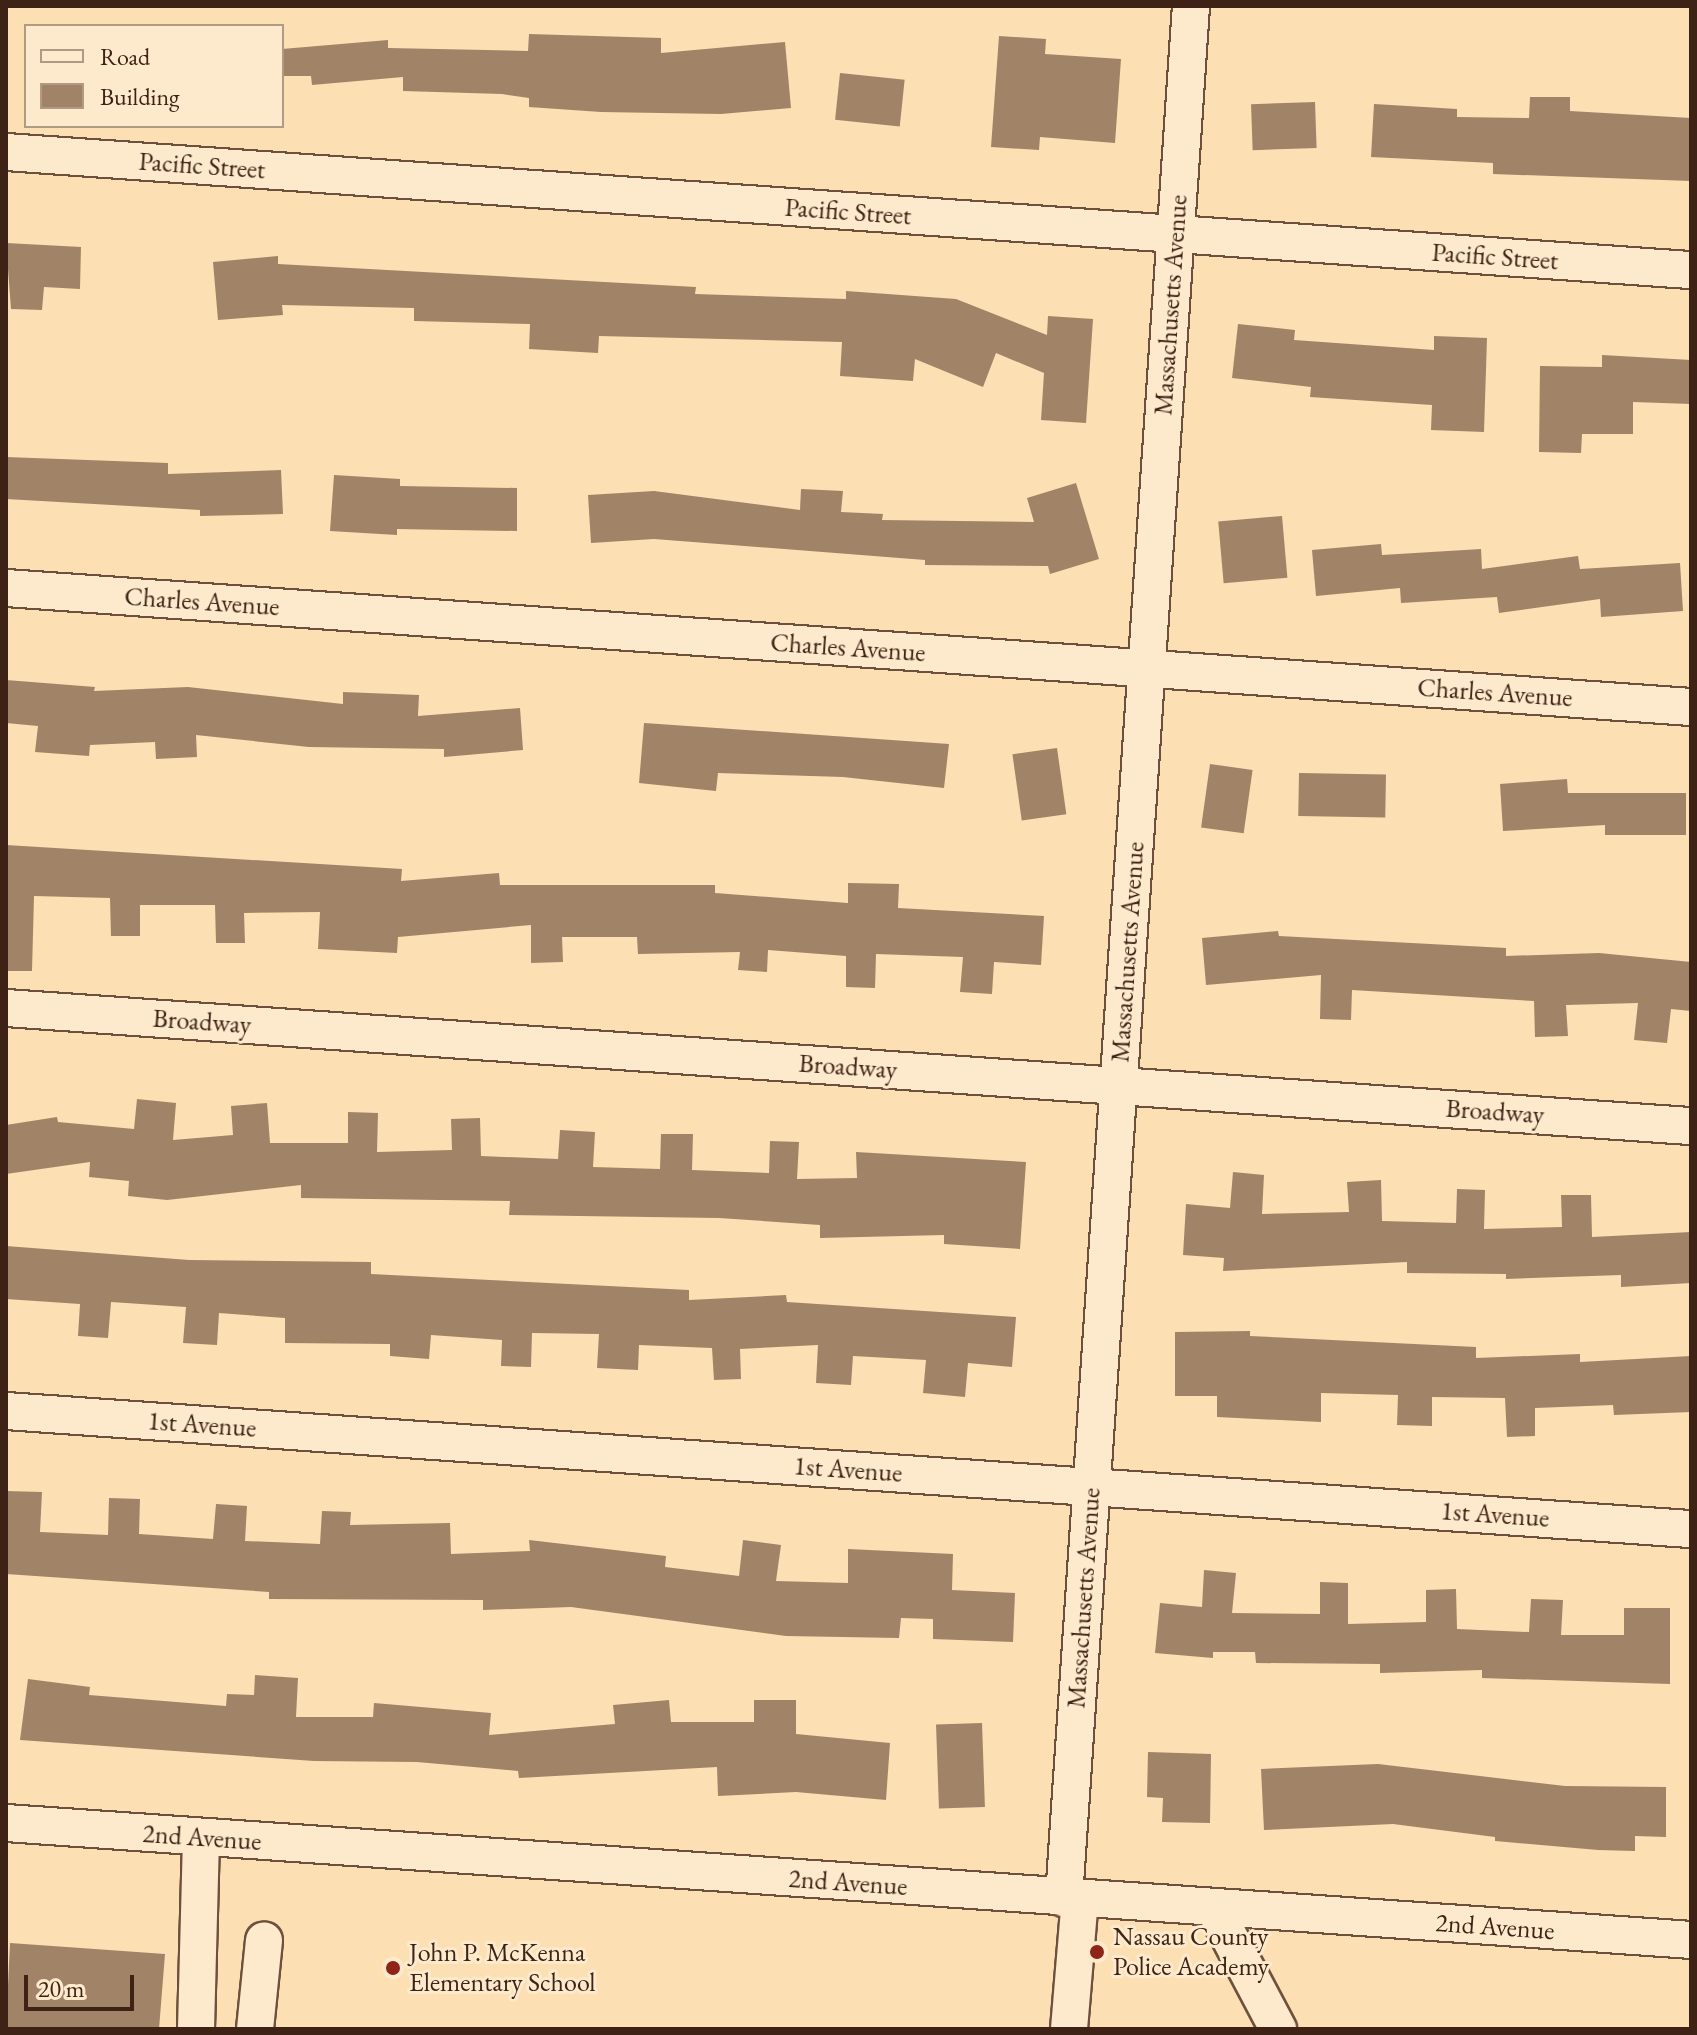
<!DOCTYPE html>
<style>
body{margin:0}
#map{position:relative;width:1697px;height:2035px;overflow:hidden;background:#fcdfb2;font-family:"EB Garamond",serif}
div>[style]{position:absolute}
[style*='--x']{left:calc(var(--x)*1px);top:calc(var(--y)*1px);width:calc(var(--w)*1px);rotate:calc(var(--a)*1deg)}
.building>*{inset:0;background:#a18467;transform-origin:0 0}
.roads{filter:drop-shadow(2px 0 #6e513c) drop-shadow(-2px 0 #6e513c) drop-shadow(0 2px #6e513c) drop-shadow(0 -2px #6e513c)}
.minor>*{height:36px;margin:-18px;padding:0 18px;transform-origin:18px;border-radius:18px;background:#fdeacd}
.dots>*{width:22px;height:22px;translate:-50% -50%;box-sizing:border-box;border:4px solid #fdeacd;border-radius:50%}
span{translate:-50% -50%;white-space:nowrap;text-align:center;line-height:1.15;-webkit-text-stroke:6px #fdeacd;paint-order:stroke}
.street-label{font-size:26px;color:#3e2215}
.poi-label{font-size:26px;color:#3e2215}
.left{translate:0 -50%;text-align:left}
.frame{position:absolute;inset:0;border:8px solid #3e2215;pointer-events:none}
.legend{position:absolute;left:24px;top:24px;width:260px;height:104px;box-sizing:border-box;background:#fdeacd;border:2px solid #b19a83;margin:0;padding:10px 14px;list-style:none;font-size:24px;color:#3e2215}
.legend li{display:flex;align-items:center;gap:16px;height:40px}
.legend b{width:40px;border:2px solid #b19a83}
.scale{position:absolute;left:24px;top:1975px;width:110px;height:36px;box-sizing:border-box;border:4px solid #3e2215;border-top:0;padding-left:10px;font-size:24px;line-height:28px;white-space:nowrap;color:#3e2215;-webkit-text-stroke:6px #fdeacd;paint-order:stroke}
</style>
<div id="map">
<div class="building">
<i style="clip-path:polygon(529px 34px,661px 38px,661px 53px,785px 42px,791px 108px,721px 114px,601px 112px,529px 107px,529px 98px,502px 94px,403px 91px,403px 77px,312px 85px,311px 76px,282px 76px,282px 49px,388px 40px,388px 48px,528px 51px)"></i>
<i style="clip-path:polygon(999px 36px,1046px 39px,1045px 54px,1121px 59px,1115px 143px,1040px 137px,1039px 150px,991px 147px)"></i>
<i style="left:840px;top:73px;width:65px;height:47px;rotate:6deg"></i>
<i style="clip-path:polygon(1530px 97px,1570px 97px,1570px 111px,1691px 118px,1691px 181px,1493px 174px,1493px 163px,1371px 157px,1374px 104px,1457px 109px,1457px 117px,1529px 118px)"></i>
<i style="left:1315px;top:102px;width:46px;height:64px;rotate:88deg"></i>
<i style="clip-path:polygon(6px 243px,81px 247px,80px 289px,44px 287px,42px 310px,11px 309px)"></i>
<i style="clip-path:polygon(278px 256px,278px 264px,696px 287px,695px 294px,846px 299px,846px 291px,956px 299px,1047px 335px,1048px 316px,1093px 319px,1086px 423px,1041px 420px,1044px 373px,996px 353px,983px 387px,915px 359px,913px 381px,840px 376px,842px 342px,599px 336px,598px 353px,529px 349px,530px 324px,414px 321px,414px 308px,282px 305px,283px 315px,218px 320px,213px 262px)"></i>
<i style="clip-path:polygon(1238px 324px,1295px 330px,1294px 340px,1434px 350px,1434px 336px,1487px 338px,1484px 432px,1431px 430px,1432px 405px,1310px 397px,1311px 387px,1232px 378px)"></i>
<i style="clip-path:polygon(1602px 355px,1691px 360px,1691px 404px,1633px 402px,1633px 434px,1582px 434px,1581px 453px,1539px 452px,1540px 366px,1602px 367px)"></i>
<i style="clip-path:polygon(6px 457px,168px 463px,168px 474px,281px 470px,283px 514px,200px 516px,200px 510px,6px 499px)"></i>
<i style="clip-path:polygon(334px 475px,400px 479px,400px 486px,517px 488px,517px 531px,397px 529px,397px 535px,330px 531px)"></i>
<i style="clip-path:polygon(1076px 483px,1099px 559px,1050px 574px,1048px 566px,925px 565px,925px 560px,654px 539px,591px 543px,588px 495px,654px 491px,800px 510px,801px 489px,843px 491px,841px 512px,883px 514px,882px 520px,1034px 522px,1027px 498px)"></i>
<i style="left:1282px;top:516px;width:62px;height:64px;rotate:85deg"></i>
<i style="clip-path:polygon(1381px 544px,1382px 555px,1481px 549px,1482px 569px,1578px 556px,1580px 569px,1680px 563px,1683px 611px,1601px 617px,1600px 599px,1499px 613px,1497px 597px,1401px 603px,1400px 588px,1316px 596px,1312px 550px)"></i>
<i style="clip-path:polygon(6px 680px,95px 687px,94px 691px,188px 687px,343px 704px,343px 692px,419px 695px,418px 716px,520px 708px,523px 750px,444px 757px,444px 749px,309px 747px,196px 735px,197px 757px,156px 759px,155px 742px,90px 745px,89px 756px,35px 752px,38px 726px,6px 723px)"></i>
<i style="clip-path:polygon(644px 723px,949px 744px,944px 788px,843px 777px,718px 773px,716px 791px,639px 783px)"></i>
<i style="left:1057px;top:748px;width:67px;height:45px;rotate:82deg"></i>
<i style="left:1210px;top:764px;width:43px;height:64px;rotate:8deg"></i>
<i style="left:1299px;top:773px;width:87px;height:43px;rotate:1deg"></i>
<i style="clip-path:polygon(1567px 779px,1568px 793px,1686px 793px,1686px 835px,1605px 835px,1605px 825px,1503px 831px,1500px 784px)"></i>
<i style="clip-path:polygon(6px 845px,402px 869px,401px 881px,499px 873px,500px 885px,715px 885px,715px 893px,848px 903px,848px 883px,899px 884px,898px 908px,1044px 916px,1041px 965px,994px 962px,992px 994px,960px 992px,963px 957px,876px 954px,875px 988px,846px 987px,846px 956px,768px 950px,767px 972px,738px 970px,740px 952px,638px 954px,637px 937px,562px 937px,563px 962px,531px 963px,531px 925px,398px 937px,397px 953px,318px 949px,320px 912px,244px 913px,245px 943px,216px 943px,215px 905px,140px 905px,140px 936px,111px 936px,110px 898px,34px 896px,32px 971px,6px 971px)"></i>
<i style="clip-path:polygon(1278px 931px,1279px 936px,1506px 948px,1506px 956px,1599px 953px,1691px 962px,1691px 1011px,1671px 1009px,1667px 1043px,1634px 1040px,1638px 1003px,1566px 1005px,1568px 1036px,1535px 1037px,1534px 1001px,1352px 990px,1351px 1020px,1320px 1019px,1321px 975px,1206px 985px,1202px 938px)"></i>
<i style="clip-path:polygon(137px 1099px,176px 1103px,173px 1140px,233px 1135px,231px 1106px,267px 1103px,270px 1143px,348px 1143px,348px 1112px,378px 1113px,377px 1152px,452px 1150px,451px 1119px,480px 1118px,481px 1156px,558px 1159px,560px 1130px,595px 1132px,593px 1167px,660px 1169px,661px 1134px,693px 1134px,692px 1170px,769px 1173px,770px 1141px,799px 1142px,797px 1179px,857px 1178px,856px 1152px,1026px 1162px,1020px 1249px,944px 1244px,944px 1235px,820px 1238px,820px 1225px,719px 1218px,509px 1215px,510px 1201px,301px 1198px,301px 1185px,167px 1200px,128px 1196px,129px 1181px,89px 1177px,90px 1162px,6px 1174px,6px 1125px,57px 1117px,58px 1122px,134px 1129px)"></i>
<i style="clip-path:polygon(1233px 1172px,1264px 1175px,1262px 1214px,1349px 1212px,1347px 1182px,1381px 1180px,1382px 1221px,1456px 1223px,1457px 1189px,1485px 1190px,1484px 1229px,1562px 1227px,1561px 1195px,1591px 1195px,1592px 1237px,1691px 1232px,1691px 1283px,1621px 1287px,1621px 1275px,1506px 1279px,1506px 1274px,1407px 1273px,1407px 1262px,1223px 1271px,1224px 1258px,1183px 1255px,1186px 1204px,1230px 1208px)"></i>
<i style="clip-path:polygon(6px 1246px,189px 1260px,371px 1262px,371px 1274px,689px 1290px,689px 1300px,786px 1295px,787px 1302px,1016px 1317px,1012px 1367px,968px 1363px,965px 1397px,923px 1393px,926px 1360px,853px 1356px,851px 1385px,816px 1383px,818px 1345px,740px 1349px,741px 1379px,714px 1380px,712px 1348px,639px 1345px,638px 1370px,597px 1368px,599px 1334px,532px 1333px,531px 1367px,501px 1366px,502px 1340px,431px 1335px,429px 1359px,390px 1356px,390px 1344px,285px 1343px,285px 1318px,219px 1313px,217px 1345px,183px 1343px,186px 1307px,111px 1302px,108px 1338px,78px 1336px,80px 1304px,6px 1299px)"></i>
<i style="clip-path:polygon(1250px 1331px,1250px 1336px,1476px 1347px,1476px 1358px,1580px 1354px,1580px 1362px,1691px 1356px,1691px 1412px,1614px 1415px,1613px 1405px,1535px 1408px,1535px 1436px,1507px 1437px,1505px 1398px,1432px 1397px,1432px 1426px,1397px 1425px,1398px 1395px,1321px 1393px,1321px 1422px,1217px 1417px,1217px 1396px,1175px 1396px,1175px 1332px)"></i>
<i style="clip-path:polygon(6px 1491px,42px 1492px,40px 1532px,108px 1535px,109px 1498px,140px 1499px,139px 1534px,213px 1539px,216px 1504px,247px 1506px,245px 1541px,320px 1544px,322px 1511px,351px 1512px,350px 1525px,450px 1523px,451px 1554px,530px 1551px,529px 1540px,666px 1556px,665px 1567px,739px 1576px,743px 1540px,781px 1545px,776px 1581px,848px 1583px,848px 1549px,953px 1554px,952px 1590px,1015px 1593px,1013px 1642px,933px 1639px,933px 1619px,901px 1618px,899px 1638px,786px 1636px,571px 1607px,483px 1610px,483px 1600px,269px 1599px,269px 1592px,6px 1574px)"></i>
<i style="clip-path:polygon(1204px 1570px,1236px 1573px,1232px 1613px,1320px 1614px,1320px 1582px,1348px 1583px,1348px 1624px,1426px 1622px,1426px 1590px,1456px 1589px,1457px 1629px,1529px 1632px,1531px 1599px,1563px 1600px,1561px 1635px,1624px 1635px,1624px 1608px,1670px 1608px,1670px 1684px,1482px 1678px,1482px 1670px,1380px 1673px,1380px 1664px,1256px 1663px,1255px 1652px,1213px 1652px,1213px 1658px,1155px 1653px,1160px 1603px,1202px 1607px)"></i>
<i style="clip-path:polygon(255px 1675px,298px 1678px,296px 1717px,373px 1717px,374px 1703px,491px 1713px,489px 1735px,615px 1724px,613px 1705px,669px 1700px,671px 1722px,754px 1722px,754px 1700px,796px 1700px,796px 1734px,890px 1743px,886px 1800px,796px 1792px,718px 1796px,717px 1767px,519px 1778px,518px 1771px,417px 1762px,314px 1761px,20px 1740px,28px 1679px,90px 1687px,89px 1695px,226px 1706px,227px 1694px,254px 1695px)"></i>
<i style="left:982px;top:1723px;width:84px;height:46px;rotate:88deg"></i>
<i style="clip-path:polygon(1148px 1752px,1211px 1754px,1210px 1823px,1162px 1822px,1163px 1798px,1147px 1797px)"></i>
<i style="clip-path:polygon(1378px 1764px,1565px 1786px,1666px 1787px,1666px 1837px,1635px 1836px,1635px 1851px,1598px 1850px,1495px 1841px,1495px 1837px,1393px 1824px,1264px 1830px,1261px 1769px)"></i>
<i style="clip-path:polygon(10px 1943px,165px 1954px,159px 2029px,6px 2029px)"></i>
</div>
<div class="roads">
<div class="minor">
<i style="--x:6;--y:152;--w:1689;--a:4.01"></i>
<i style="--x:6;--y:588;--w:1689;--a:4.04"></i>
<i style="--x:6;--y:1008;--w:1689;--a:4.01"></i>
<i style="--x:6;--y:1411;--w:1689;--a:4.01"></i>
<i style="--x:6;--y:1823;--w:1689;--a:3.97"></i>
<i style="--x:1064;--y:1898;--w:1896;--a:-86.16"></i>
<i style="--x:1214;--y:1908;--w:137;--a:62.1"></i>
<i style="--x:196;--y:2029;--w:190;--a:-88.5"></i>
<i style="--x:255;--y:2029;--w:89;--a:-84.2"></i>
<i style="--x:1069;--y:2029;--w:130;--a:-85.2"></i>
</div>
</div>
<div class="dots">
<i style="left:1097px;top:1952px;background:#8f2418"></i>
<i style="left:393px;top:1968px;background:#8f2418"></i>
</div>
<div class="street-label">
<span style="left:202px;top:166px;rotate:4deg">Pacific Street</span>
<span style="left:848px;top:212px;rotate:4deg">Pacific Street</span>
<span style="left:1495px;top:257px;rotate:4deg">Pacific Street</span>
<span style="left:1171px;top:305px;rotate:-86deg">Massachusetts Avenue</span>
<span style="left:202px;top:602px;rotate:4deg">Charles Avenue</span>
<span style="left:848px;top:648px;rotate:4deg">Charles Avenue</span>
<span style="left:1495px;top:693px;rotate:4deg">Charles Avenue</span>
<span style="left:1128px;top:952px;rotate:-86deg">Massachusetts Avenue</span>
<span style="left:202px;top:1022px;rotate:4deg">Broadway</span>
<span style="left:848px;top:1067px;rotate:4deg">Broadway</span>
<span style="left:1495px;top:1112px;rotate:4deg">Broadway</span>
<span style="left:202px;top:1425px;rotate:4deg">1st Avenue</span>
<span style="left:848px;top:1470px;rotate:4deg">1st Avenue</span>
<span style="left:1495px;top:1515px;rotate:4deg">1st Avenue</span>
<span style="left:1084px;top:1598px;rotate:-86deg">Massachusetts Avenue</span>
<span style="left:202px;top:1838px;rotate:4deg">2nd Avenue</span>
<span style="left:848px;top:1883px;rotate:4deg">2nd Avenue</span>
<span style="left:1495px;top:1927px;rotate:4deg">2nd Avenue</span>
</div>
<div class="poi-label">
<span class="left" style="left:1113px;top:1952px">Nassau County<br>Police Academy</span>
<span class="left" style="left:409px;top:1968px">John P. McKenna<br>Elementary School</span>
</div>
<div class="frame"></div>
<ul class="legend">
<li><b style="height:10px;background:#fdeacd"></b>Road</li>
<li><b style="height:22px;background:#a18467"></b>Building</li>
</ul>
<div class="scale">20 m</div>
</div>
